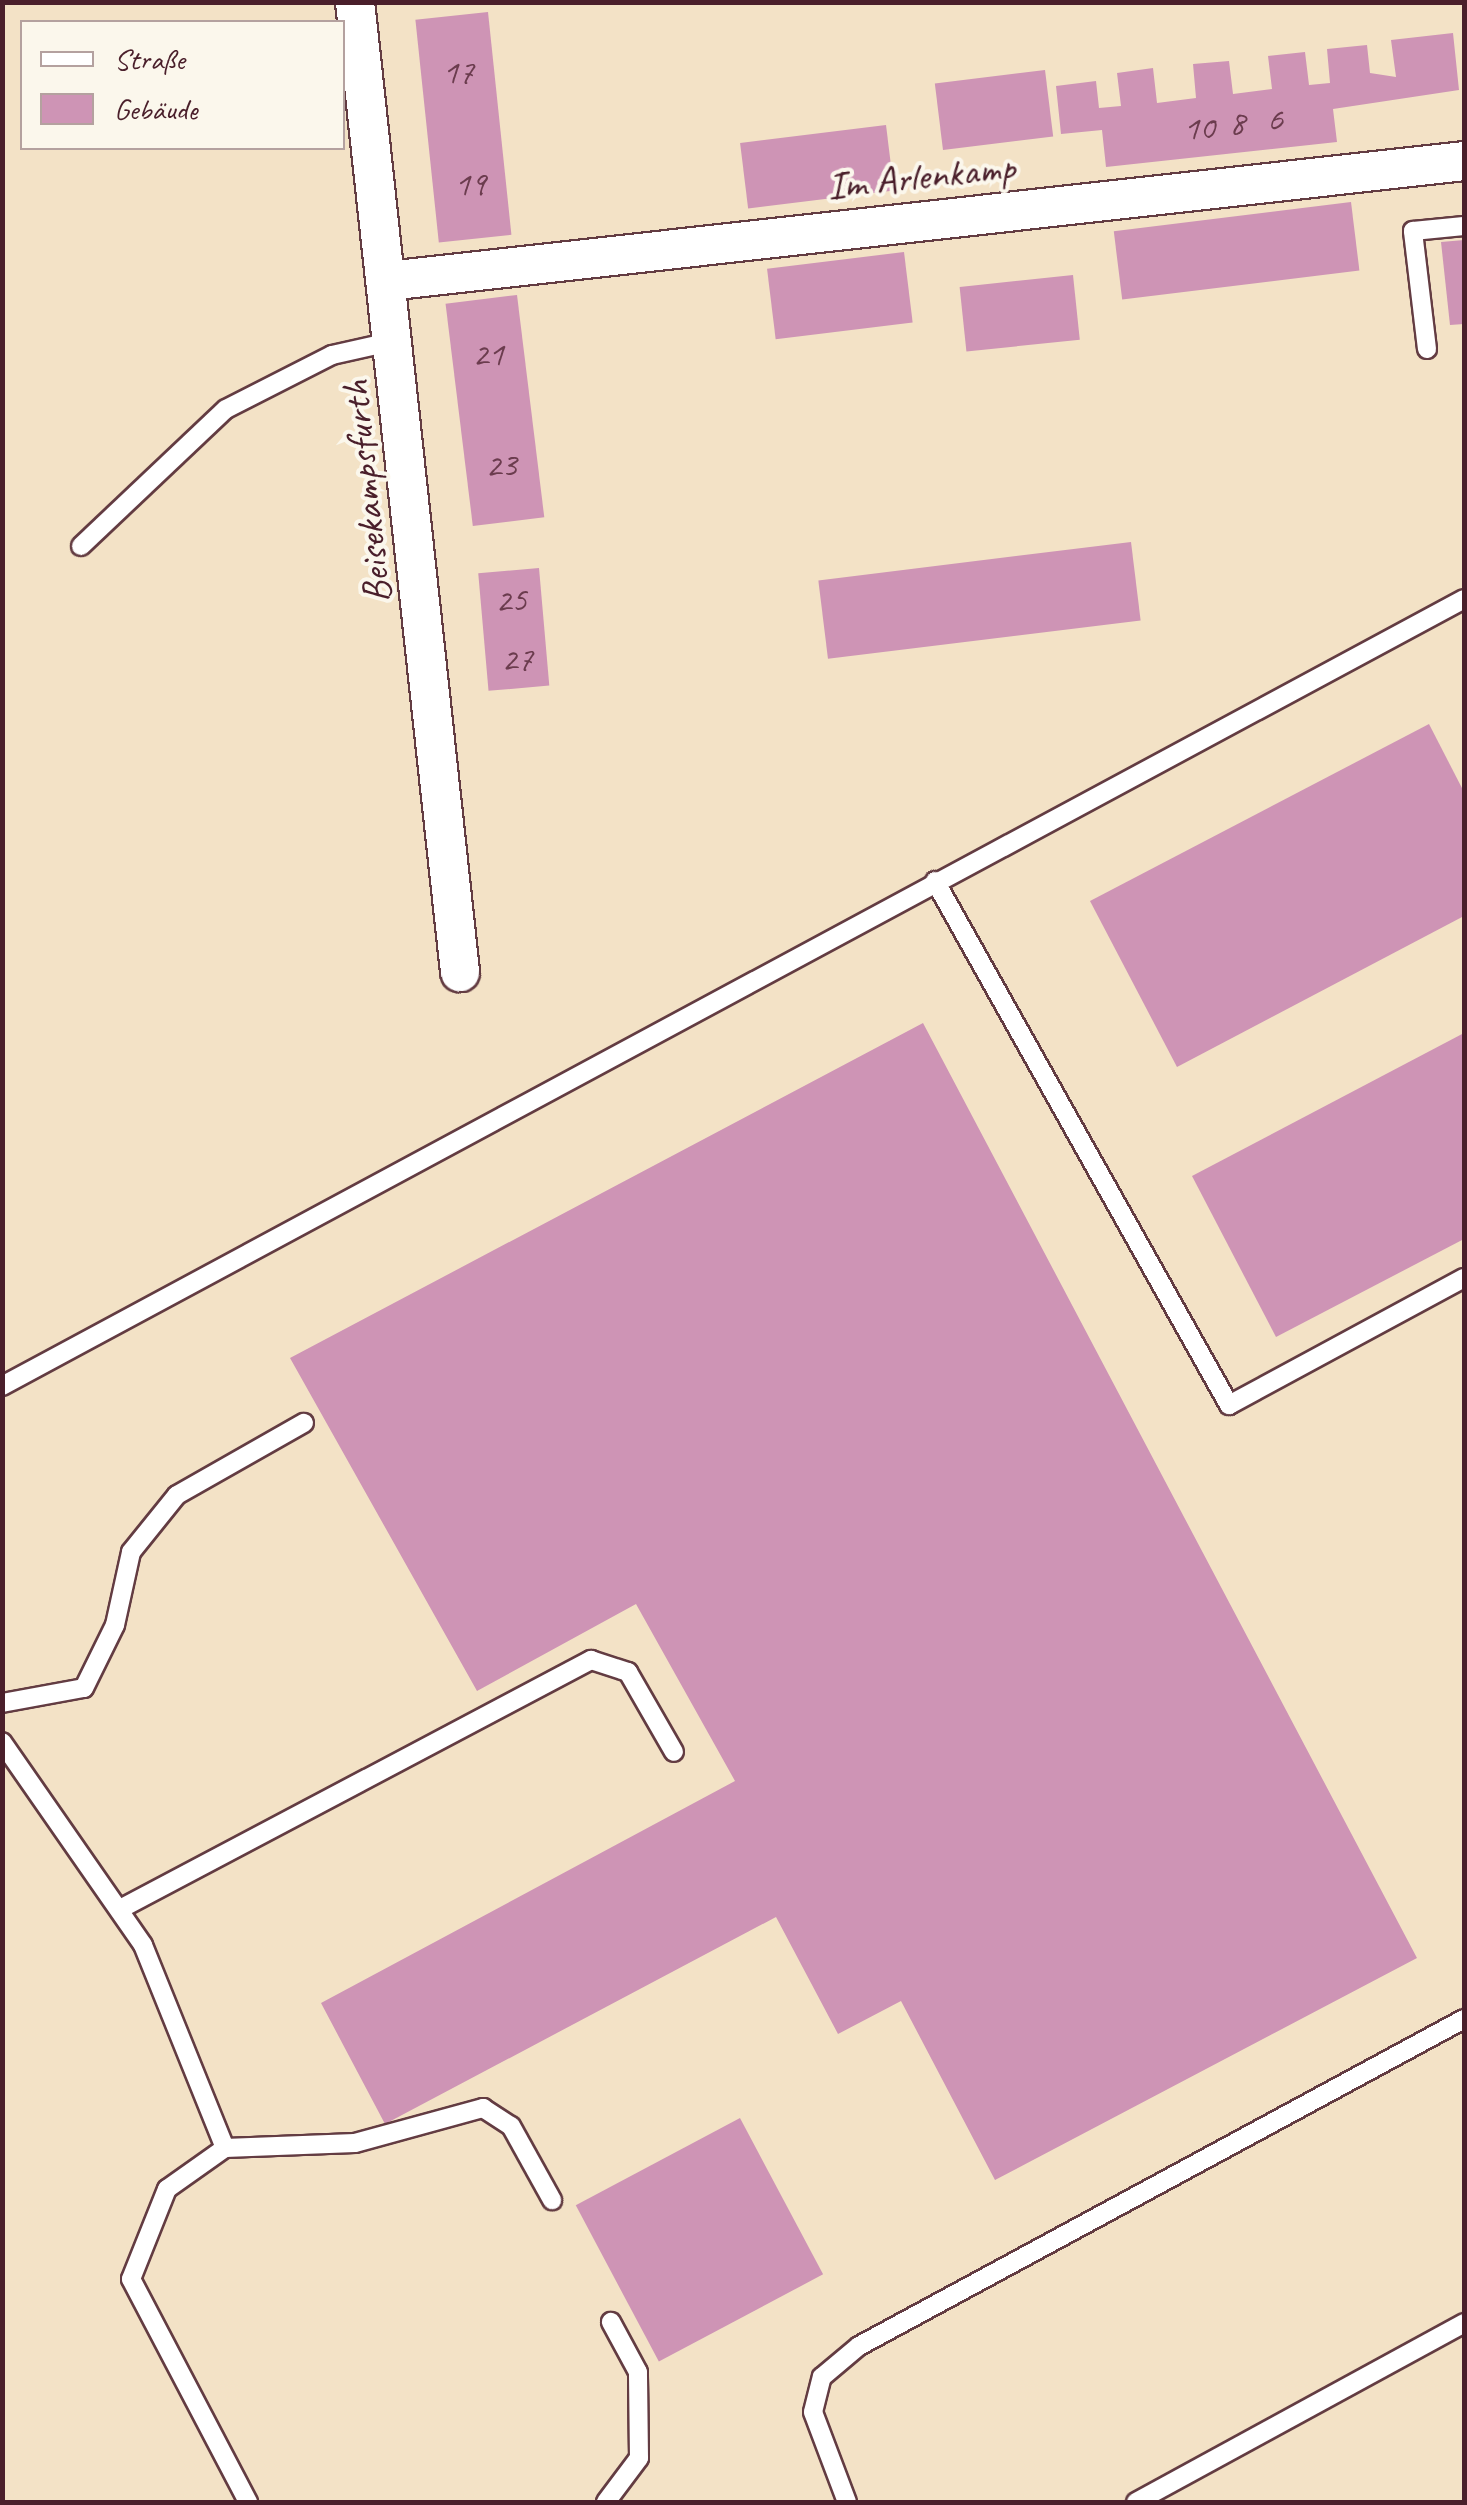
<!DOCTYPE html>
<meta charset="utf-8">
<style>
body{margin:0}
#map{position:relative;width:1467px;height:2505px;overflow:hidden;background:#f3e2c6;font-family:Caveat,sans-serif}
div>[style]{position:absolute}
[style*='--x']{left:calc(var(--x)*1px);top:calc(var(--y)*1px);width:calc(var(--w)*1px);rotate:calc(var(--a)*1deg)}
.building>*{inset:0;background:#ce94b5;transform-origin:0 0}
.roads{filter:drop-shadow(2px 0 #633c42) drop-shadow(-2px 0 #633c42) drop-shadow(0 2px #633c42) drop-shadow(0 -2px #633c42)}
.service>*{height:18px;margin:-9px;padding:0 9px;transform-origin:9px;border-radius:9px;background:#fff}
.minor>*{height:38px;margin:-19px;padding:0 19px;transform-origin:19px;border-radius:19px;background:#fff}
span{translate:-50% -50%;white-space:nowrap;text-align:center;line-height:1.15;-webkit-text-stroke:8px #fbf7ec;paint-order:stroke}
.number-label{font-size:35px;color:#6b3c4e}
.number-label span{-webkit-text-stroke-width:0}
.street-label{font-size:40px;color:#4a1f2b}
.frame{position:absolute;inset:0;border:5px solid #4a1f2b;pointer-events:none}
.legend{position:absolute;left:20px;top:20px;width:325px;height:130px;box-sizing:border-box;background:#fbf7ec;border:2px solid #b4a19f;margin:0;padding:12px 18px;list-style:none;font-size:30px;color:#4a1f2b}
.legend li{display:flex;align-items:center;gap:20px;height:50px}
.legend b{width:50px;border:2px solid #b4a19f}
</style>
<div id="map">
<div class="building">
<i style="left:488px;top:12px;width:224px;height:73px;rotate:84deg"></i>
<i style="clip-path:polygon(1453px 33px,1459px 90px,1333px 109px,1337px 142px,1106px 167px,1102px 130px,1061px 134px,1056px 86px,1096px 81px,1099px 108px,1121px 106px,1117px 73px,1153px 68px,1157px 103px,1196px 98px,1193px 64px,1229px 61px,1233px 94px,1272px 89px,1268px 56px,1305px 52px,1309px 85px,1330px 83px,1327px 49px,1367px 45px,1370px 73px,1396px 77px,1391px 40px)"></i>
<i style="left:1045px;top:70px;width:67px;height:111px;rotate:83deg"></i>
<i style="left:886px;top:125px;width:66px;height:147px;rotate:83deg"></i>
<i style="left:1351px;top:202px;width:69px;height:239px;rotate:83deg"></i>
<i style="clip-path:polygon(1464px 240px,1464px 324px,1450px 325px,1441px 242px)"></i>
<i style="left:904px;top:252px;width:71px;height:138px;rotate:83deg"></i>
<i style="left:1073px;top:275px;width:65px;height:114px;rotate:84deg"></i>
<i style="left:517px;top:295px;width:224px;height:72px;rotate:83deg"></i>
<i style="left:1131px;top:542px;width:79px;height:315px;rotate:83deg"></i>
<i style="left:539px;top:568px;width:118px;height:61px;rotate:85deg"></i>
<i style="clip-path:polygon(1429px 724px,1464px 792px,1464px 916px,1177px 1067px,1090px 901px)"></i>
<i style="clip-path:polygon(923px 1023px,1417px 1958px,995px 2180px,901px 2001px,838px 2034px,776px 1917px,385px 2124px,321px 2003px,735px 1781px,636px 1604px,477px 1691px,290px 1358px)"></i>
<i style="clip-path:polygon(1464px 1033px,1464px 1239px,1276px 1337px,1192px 1176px)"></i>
<i style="left:740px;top:2118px;width:177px;height:186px;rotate:62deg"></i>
</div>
<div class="roads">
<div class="service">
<i style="--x:1427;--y:349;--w:119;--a:-96.8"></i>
<i style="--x:1413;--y:231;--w:51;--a:-5.6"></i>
<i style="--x:81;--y:546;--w:199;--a:-43.4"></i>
<i style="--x:226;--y:409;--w:119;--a:-27"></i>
<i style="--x:332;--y:355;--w:64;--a:-12.7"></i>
<i style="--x:935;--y:881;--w:601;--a:60.7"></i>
<i style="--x:1229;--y:1405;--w:267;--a:-28.4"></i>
<i style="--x:2;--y:1386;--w:1660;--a:-28.29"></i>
<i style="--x:2;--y:1703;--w:83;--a:-10.4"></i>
<i style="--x:84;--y:1688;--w:70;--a:-63.8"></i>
<i style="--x:115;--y:1625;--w:75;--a:-77.6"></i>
<i style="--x:131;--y:1552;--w:73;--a:-51.1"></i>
<i style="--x:177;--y:1495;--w:146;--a:-29.6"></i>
<i style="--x:2;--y:1742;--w:247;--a:55.2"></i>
<i style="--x:143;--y:1945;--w:219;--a:68"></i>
<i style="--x:225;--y:2148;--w:71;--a:144.7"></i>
<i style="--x:167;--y:2189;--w:97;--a:111.8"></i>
<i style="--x:131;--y:2279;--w:252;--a:62.3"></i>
<i style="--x:122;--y:1908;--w:531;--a:-27.87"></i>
<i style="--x:591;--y:1660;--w:39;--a:18"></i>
<i style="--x:628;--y:1672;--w:92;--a:60.1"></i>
<i style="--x:225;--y:2148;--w:130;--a:-2.2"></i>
<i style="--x:355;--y:2143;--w:133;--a:-15.3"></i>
<i style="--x:483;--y:2108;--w:33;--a:33"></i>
<i style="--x:511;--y:2126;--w:85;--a:61"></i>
<i style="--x:606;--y:2502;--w:55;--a:-53.1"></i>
<i style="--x:639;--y:2458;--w:86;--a:-90.7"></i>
<i style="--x:638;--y:2372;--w:57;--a:-118.4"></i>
<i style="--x:847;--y:2502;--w:96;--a:-110.7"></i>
<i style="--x:813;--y:2412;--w:36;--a:-76"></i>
<i style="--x:822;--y:2377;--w:48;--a:-40"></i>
<i style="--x:859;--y:2346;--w:688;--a:-28.39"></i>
<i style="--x:1136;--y:2502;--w:374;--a:-28.6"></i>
</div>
<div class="minor">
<i style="--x:355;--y:2;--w:976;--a:83.82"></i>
<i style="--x:388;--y:281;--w:1083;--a:-6.36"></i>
</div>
</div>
<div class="number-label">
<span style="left:458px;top:72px">17</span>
<span style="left:1275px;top:119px">6</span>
<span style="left:1237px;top:123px">8</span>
<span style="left:1199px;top:128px">10</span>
<span style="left:470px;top:184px">19</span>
<span style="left:488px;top:354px">21</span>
<span style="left:501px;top:465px">23</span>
<span style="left:511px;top:600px">25</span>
<span style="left:517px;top:659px">27</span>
</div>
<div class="street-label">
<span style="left:921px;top:176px;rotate:-6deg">Im Arlenkamp</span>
<span style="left:366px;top:492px;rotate:-96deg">Beisekampsfurth</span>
</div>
<div class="frame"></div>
<ul class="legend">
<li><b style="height:12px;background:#fff"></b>Straße</li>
<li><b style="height:28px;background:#ce94b5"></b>Gebäude</li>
</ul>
</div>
